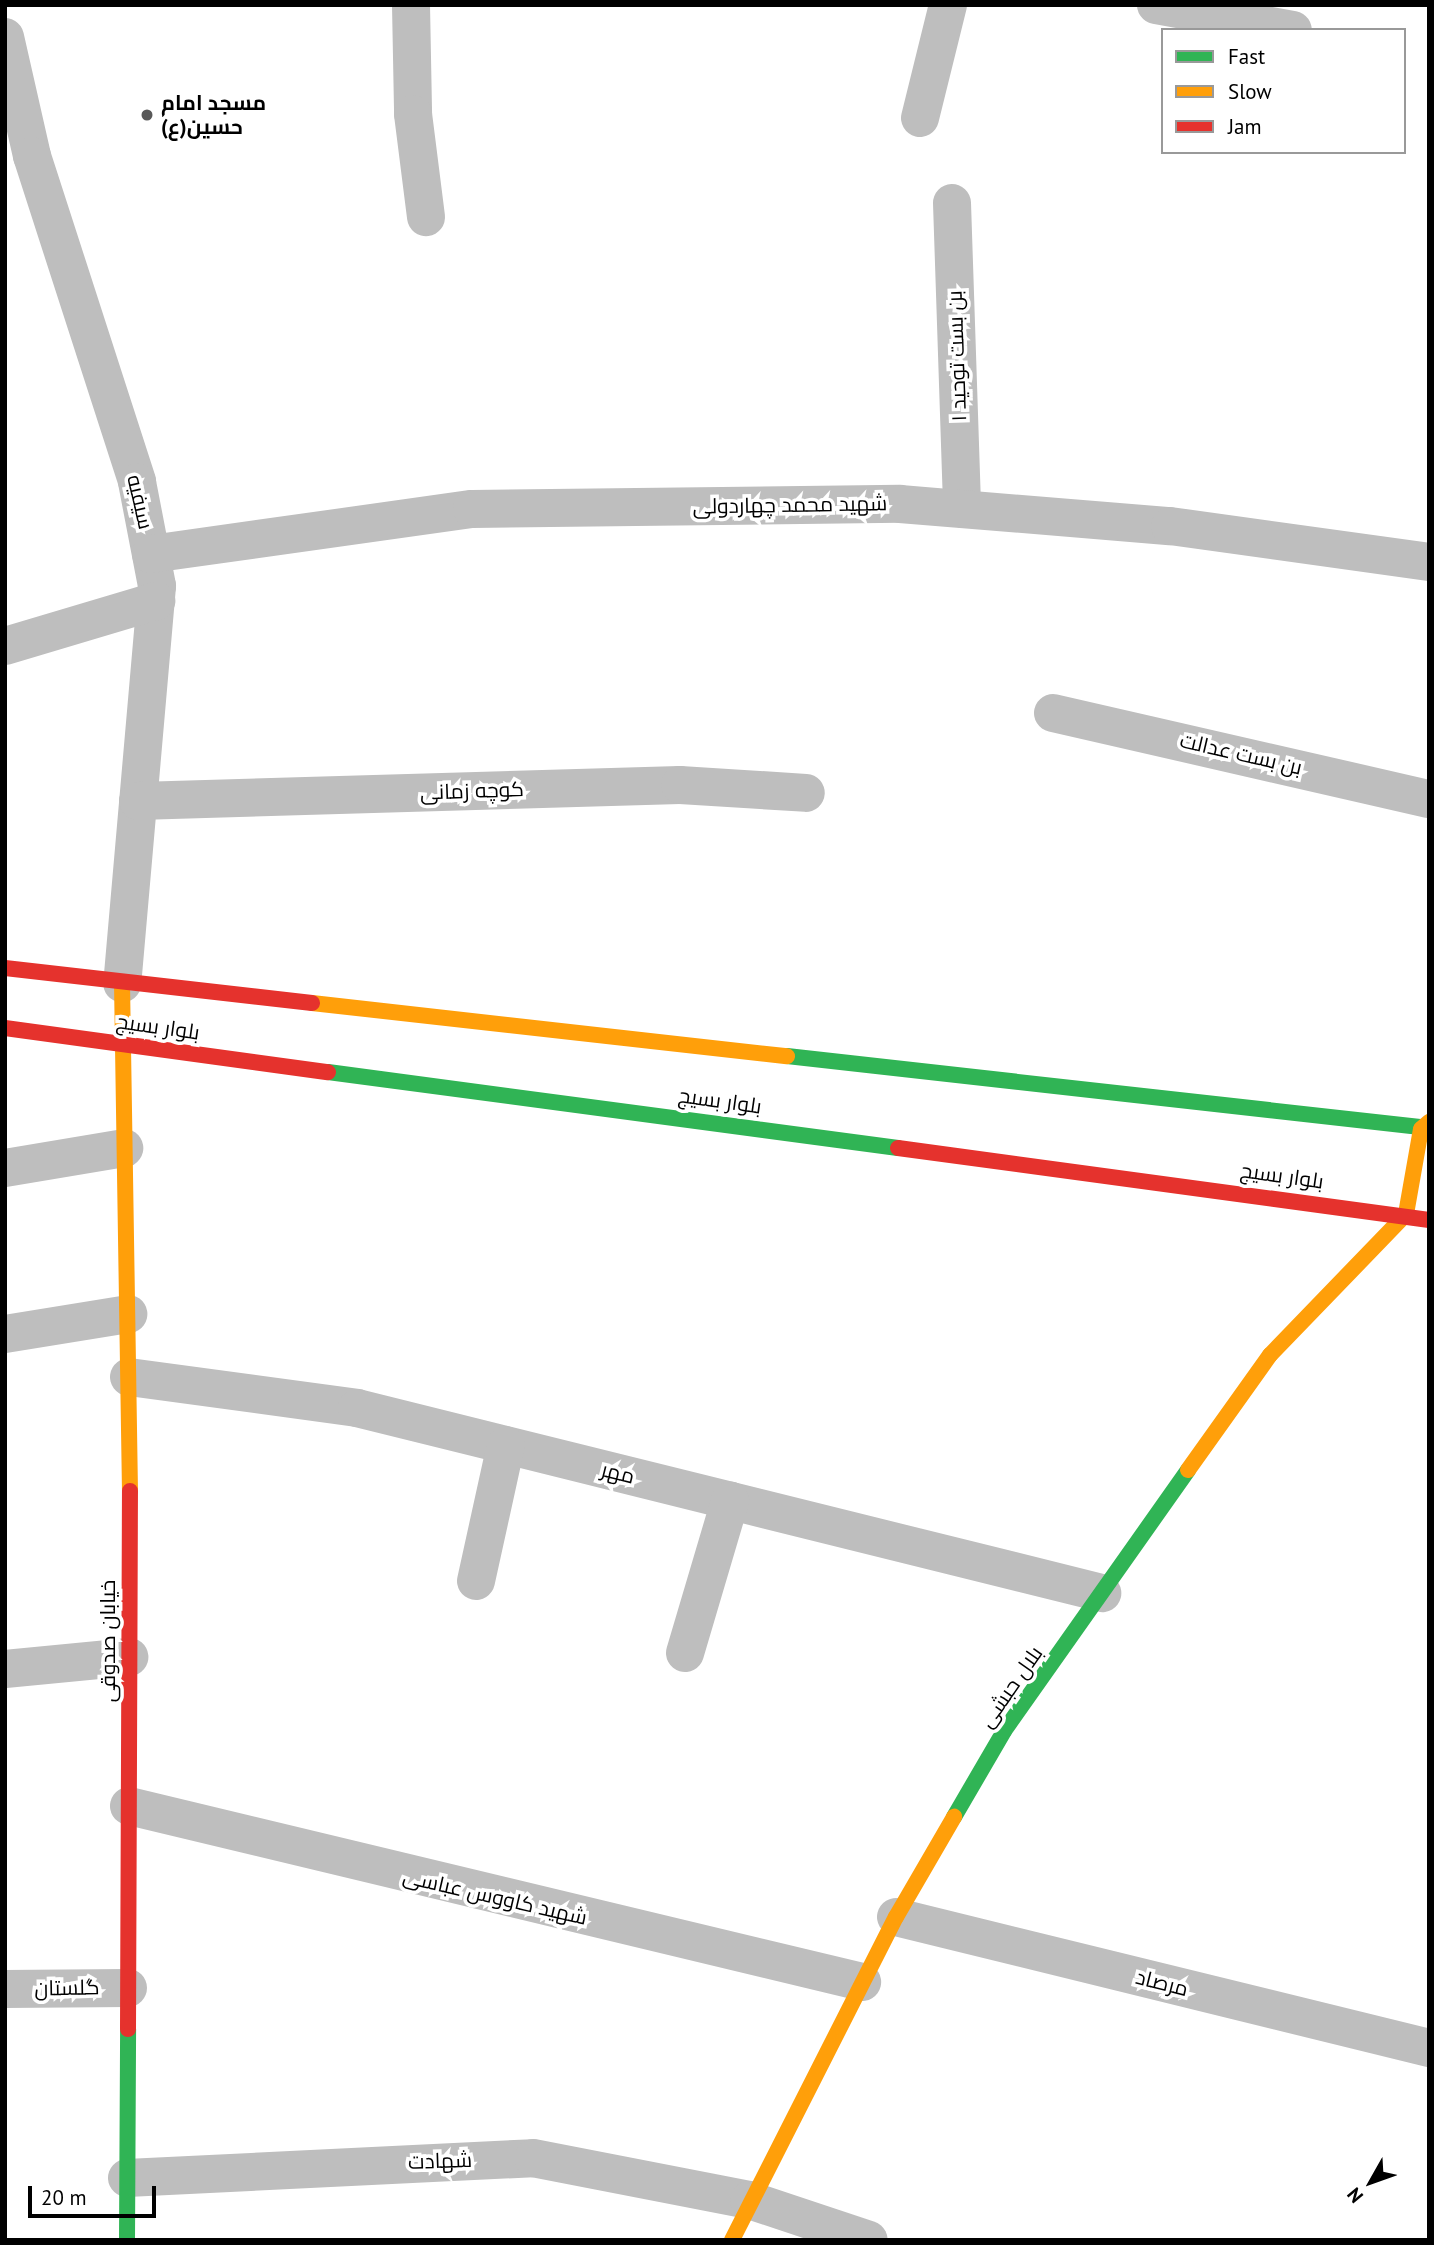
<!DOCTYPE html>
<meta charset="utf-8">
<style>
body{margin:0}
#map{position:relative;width:1434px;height:2245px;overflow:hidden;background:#fff;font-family:"PT Sans",Cairo,sans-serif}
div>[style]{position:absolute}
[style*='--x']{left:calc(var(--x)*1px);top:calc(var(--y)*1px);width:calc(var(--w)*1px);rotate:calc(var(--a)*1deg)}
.street>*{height:38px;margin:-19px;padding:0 19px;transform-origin:19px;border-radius:19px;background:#bebebe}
.fast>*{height:16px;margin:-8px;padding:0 8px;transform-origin:8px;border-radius:8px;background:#30b455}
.slow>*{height:16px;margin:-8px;padding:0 8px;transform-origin:8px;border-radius:8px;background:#ff9f0a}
.jam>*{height:16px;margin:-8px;padding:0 8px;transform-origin:8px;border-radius:8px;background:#e5322d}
.dots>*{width:19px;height:19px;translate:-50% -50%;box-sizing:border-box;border:4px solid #fff;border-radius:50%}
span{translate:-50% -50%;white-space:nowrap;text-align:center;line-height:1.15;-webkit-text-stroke:7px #fff;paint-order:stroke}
.poi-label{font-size:21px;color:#000;font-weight:700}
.left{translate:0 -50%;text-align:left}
.street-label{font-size:21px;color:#000}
.frame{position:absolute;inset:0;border:7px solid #000;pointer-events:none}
.legend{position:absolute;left:1161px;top:28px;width:245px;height:126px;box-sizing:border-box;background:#fff;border:2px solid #999;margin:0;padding:9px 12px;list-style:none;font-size:21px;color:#000}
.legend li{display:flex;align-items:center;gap:14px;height:35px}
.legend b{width:35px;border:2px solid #999}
.north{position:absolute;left:1336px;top:2147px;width:70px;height:70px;-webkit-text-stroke:5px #fff;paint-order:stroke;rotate:230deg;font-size:19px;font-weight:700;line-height:28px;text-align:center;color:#000}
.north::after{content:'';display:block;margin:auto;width:24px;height:32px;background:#000;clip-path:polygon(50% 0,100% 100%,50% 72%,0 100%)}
.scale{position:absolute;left:28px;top:2186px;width:128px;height:32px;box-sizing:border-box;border:4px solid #000;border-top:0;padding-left:9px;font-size:21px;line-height:24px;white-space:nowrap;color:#000;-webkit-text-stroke:5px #fff;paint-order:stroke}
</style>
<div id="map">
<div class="street">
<i style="--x:411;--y:5;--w:109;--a:88.9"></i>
<i style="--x:413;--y:114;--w:104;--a:82.8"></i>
<i style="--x:1156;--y:5;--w:139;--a:10.3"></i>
<i style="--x:5;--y:37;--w:122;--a:77.2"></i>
<i style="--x:32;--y:156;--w:342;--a:72.1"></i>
<i style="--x:137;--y:482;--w:106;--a:79.1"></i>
<i style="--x:157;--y:586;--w:399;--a:95"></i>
<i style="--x:920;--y:118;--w:116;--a:-76.1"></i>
<i style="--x:952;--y:203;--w:306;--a:88.1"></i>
<i style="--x:151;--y:554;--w:324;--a:-8"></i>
<i style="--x:472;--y:509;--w:428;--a:-0.7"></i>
<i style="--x:900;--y:504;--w:271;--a:4.7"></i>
<i style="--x:1170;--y:526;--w:261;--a:7.9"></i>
<i style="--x:5;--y:646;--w:158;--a:-16.6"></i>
<i style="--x:1053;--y:713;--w:386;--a:12.9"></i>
<i style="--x:138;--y:801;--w:542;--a:-1.69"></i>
<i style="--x:680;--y:785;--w:126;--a:3.6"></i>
<i style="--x:5;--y:1168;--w:121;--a:-9.5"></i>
<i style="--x:5;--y:1334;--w:125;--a:-9.2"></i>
<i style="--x:129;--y:1377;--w:230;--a:7.7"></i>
<i style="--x:357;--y:1408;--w:768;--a:13.95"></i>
<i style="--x:476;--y:1581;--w:139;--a:-77.6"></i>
<i style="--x:685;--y:1653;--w:159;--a:-73.5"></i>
<i style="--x:5;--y:1669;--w:125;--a:-5.5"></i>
<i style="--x:129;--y:1806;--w:754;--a:13.5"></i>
<i style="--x:896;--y:1917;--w:549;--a:13.81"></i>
<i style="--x:5;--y:1989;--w:123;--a:-0.5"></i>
<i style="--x:127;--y:2178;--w:406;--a:-2.8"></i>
<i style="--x:533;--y:2158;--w:220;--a:11"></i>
<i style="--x:749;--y:2200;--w:126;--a:18.4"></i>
</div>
<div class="fast">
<i style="--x:787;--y:1056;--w:646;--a:6.4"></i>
<i style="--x:328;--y:1072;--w:575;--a:7.59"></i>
<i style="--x:954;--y:1817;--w:99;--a:-59.8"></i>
<i style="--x:1004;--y:1731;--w:319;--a:-54.8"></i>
<i style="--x:127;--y:2240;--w:211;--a:-89.7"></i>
</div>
<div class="slow">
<i style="--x:122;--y:983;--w:508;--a:89.1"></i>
<i style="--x:312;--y:1003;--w:478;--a:6.4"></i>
<i style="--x:1188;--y:1470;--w:141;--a:-54.5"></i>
<i style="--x:1270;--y:1355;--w:196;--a:-46"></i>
<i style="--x:1406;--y:1214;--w:86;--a:-80"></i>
<i style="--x:1421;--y:1129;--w:11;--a:-41"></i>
<i style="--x:732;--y:2240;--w:362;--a:-63.1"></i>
<i style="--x:896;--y:1917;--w:116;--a:-59.9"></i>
</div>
<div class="jam">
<i style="--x:5;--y:968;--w:309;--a:6.5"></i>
<i style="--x:5;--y:1028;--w:326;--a:7.8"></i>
<i style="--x:898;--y:1148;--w:536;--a:7.72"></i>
<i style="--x:128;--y:2029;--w:538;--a:-89.79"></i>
</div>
<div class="dots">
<i style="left:147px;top:115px;background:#595959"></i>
</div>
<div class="poi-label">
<span class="left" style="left:161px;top:115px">مسجد امام<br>حسین(ع)</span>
</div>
<div class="street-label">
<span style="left:957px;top:356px;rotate:-92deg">بن بست توحید ۱</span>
<span style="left:140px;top:502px;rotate:77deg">سیفیه</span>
<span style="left:790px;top:505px;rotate:-1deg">شهید محمد چهاردولی</span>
<span style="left:1241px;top:754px;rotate:13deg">بن بست عدالت</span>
<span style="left:472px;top:791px;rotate:-2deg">کوچه زمانی</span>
<span style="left:158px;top:1027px;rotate:8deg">بلوار بسیج</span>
<span style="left:720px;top:1101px;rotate:8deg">بلوار بسیج</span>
<span style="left:1282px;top:1176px;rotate:8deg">بلوار بسیج</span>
<span style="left:618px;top:1473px;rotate:14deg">مهر</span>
<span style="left:108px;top:1641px;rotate:-90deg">خیابان صدوقی</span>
<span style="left:1011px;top:1687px;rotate:-55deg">بلال حبشی</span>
<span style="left:495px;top:1897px;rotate:13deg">شهید کاووس عباسی</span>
<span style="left:1162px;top:1983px;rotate:14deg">مرصاد</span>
<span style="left:67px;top:1988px;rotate:-1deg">گلستان</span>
<span style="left:440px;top:2161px;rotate:-2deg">شهادت</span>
</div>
<div class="frame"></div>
<ul class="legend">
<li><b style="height:9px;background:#30b455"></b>Fast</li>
<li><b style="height:9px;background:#ff9f0a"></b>Slow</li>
<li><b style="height:9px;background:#e5322d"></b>Jam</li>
</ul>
<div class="north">N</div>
<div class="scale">20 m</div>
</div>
